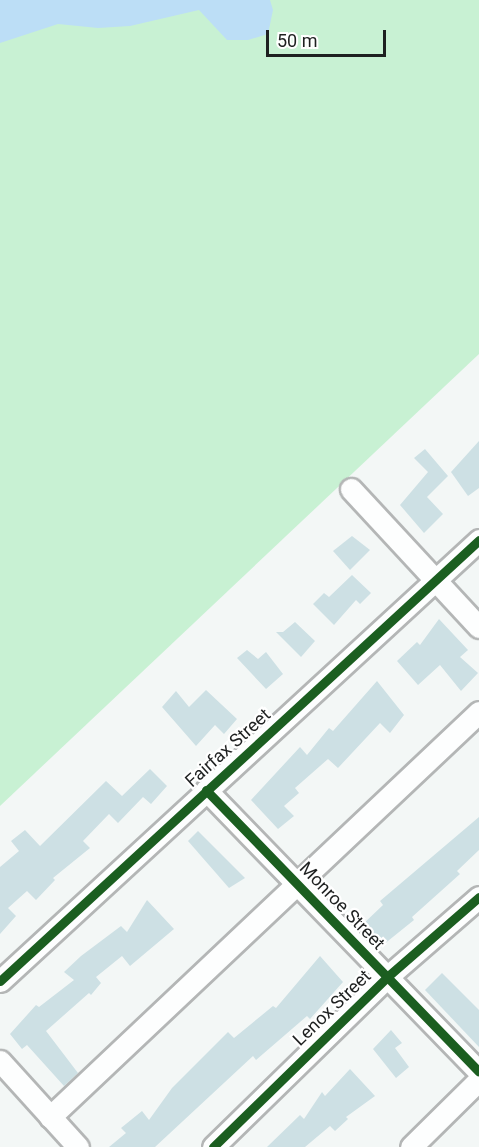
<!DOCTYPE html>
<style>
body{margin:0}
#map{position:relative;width:479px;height:1147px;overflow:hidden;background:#f3f7f6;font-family:Roboto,sans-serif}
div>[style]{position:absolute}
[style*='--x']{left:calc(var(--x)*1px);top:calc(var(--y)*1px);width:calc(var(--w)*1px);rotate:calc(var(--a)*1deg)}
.green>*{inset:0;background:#c8f1d3}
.water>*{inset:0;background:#bcdef6}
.building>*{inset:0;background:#cde0e4}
.roads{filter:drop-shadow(2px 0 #b4b6b6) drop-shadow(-2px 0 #b4b6b6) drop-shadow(0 2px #b4b6b6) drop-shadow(0 -2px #b4b6b6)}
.minor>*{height:21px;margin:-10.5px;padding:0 10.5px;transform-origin:10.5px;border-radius:10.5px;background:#fdfefe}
.cycleway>*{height:9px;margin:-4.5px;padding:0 4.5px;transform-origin:4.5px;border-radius:4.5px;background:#1b5e20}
span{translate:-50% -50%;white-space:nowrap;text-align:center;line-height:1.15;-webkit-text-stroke:4.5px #fff;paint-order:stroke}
.street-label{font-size:18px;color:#1e2020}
.scale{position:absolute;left:266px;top:30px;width:120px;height:27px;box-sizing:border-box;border:3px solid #1e2020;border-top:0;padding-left:8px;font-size:18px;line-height:21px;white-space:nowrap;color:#1e2020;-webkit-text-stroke:4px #fff;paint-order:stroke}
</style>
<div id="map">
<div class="green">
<i style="clip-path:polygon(0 0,479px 0,479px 354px,0 806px)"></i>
</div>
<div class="water">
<i style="clip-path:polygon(0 0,270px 0,273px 10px,268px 34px,248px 40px,227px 40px,199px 10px,130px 26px,98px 28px,58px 24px,0 43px)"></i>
</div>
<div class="building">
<i style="clip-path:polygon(479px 441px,479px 488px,468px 496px,451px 472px)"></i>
<i style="clip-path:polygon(425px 449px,448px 476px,427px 497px,443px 514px,424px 533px,400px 505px,428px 472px,414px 458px)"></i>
<i style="clip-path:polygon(352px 536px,370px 550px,350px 570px,333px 551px)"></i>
<i style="clip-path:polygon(352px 575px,371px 593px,360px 604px,356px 600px,334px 625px,313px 604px,324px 593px,329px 597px)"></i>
<i style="clip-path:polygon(439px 619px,468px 650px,460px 657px,478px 673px,461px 691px,440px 665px,418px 685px,397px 661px,417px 642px,420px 645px)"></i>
<i style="clip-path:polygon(295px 622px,315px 641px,301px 657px,276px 632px,283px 632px)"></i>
<i style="clip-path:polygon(247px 650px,258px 659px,266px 652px,283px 674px,266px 689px,237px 658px)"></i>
<i style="clip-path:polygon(377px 681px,404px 715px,390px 733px,380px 723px,338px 768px,328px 759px,295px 788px,299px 793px,284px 806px,294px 816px,278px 829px,251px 800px,300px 747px,307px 755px,329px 728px,333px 731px)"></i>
<i style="clip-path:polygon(206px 690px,237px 719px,224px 734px,215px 725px,196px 746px,162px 707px,176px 691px,189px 707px)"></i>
<i style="clip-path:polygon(150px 769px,167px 786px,151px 804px,143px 797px,118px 823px,109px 814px,83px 841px,90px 848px,53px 878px,55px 880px,36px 900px,27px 891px,8px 908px,16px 916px,0 934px,0 867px,19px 851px,11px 841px,25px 830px,40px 846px,106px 781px,122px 796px)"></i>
<i style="clip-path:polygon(479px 817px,479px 850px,457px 871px,460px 874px,412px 917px,414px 920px,378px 949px,361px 926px,383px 905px,380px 901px)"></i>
<i style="clip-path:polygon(198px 831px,245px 878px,229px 888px,188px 841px)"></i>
<i style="clip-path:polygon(147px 900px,174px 929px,130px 966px,122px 956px,96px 977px,101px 983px,91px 995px,89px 993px,46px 1031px,78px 1073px,64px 1086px,27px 1045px,22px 1049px,10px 1034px,36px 1005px,39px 1007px,74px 980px,64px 972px,81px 956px,121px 926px,127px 932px)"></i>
<i style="clip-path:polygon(320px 956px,343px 982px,310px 1019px,307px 1016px,256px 1060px,253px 1056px,155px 1147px,109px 1147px,126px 1133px,121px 1128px,142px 1111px,149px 1120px,172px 1088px,228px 1032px,234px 1038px,273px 1006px,276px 1008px)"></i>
<i style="clip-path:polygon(442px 973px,479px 1010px,479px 1047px,425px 990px)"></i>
<i style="clip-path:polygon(391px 1030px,402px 1043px,395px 1048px,409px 1067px,396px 1078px,373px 1049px)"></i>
<i style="clip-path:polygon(350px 1069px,375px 1096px,346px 1117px,348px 1119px,335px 1131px,330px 1126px,305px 1147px,267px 1147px,300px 1115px,304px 1119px,322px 1092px,325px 1096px)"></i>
</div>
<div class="roads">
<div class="minor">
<i style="--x:351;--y:489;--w:188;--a:47.2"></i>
<i style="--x:206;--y:790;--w:392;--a:45.9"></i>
<i style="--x:0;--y:981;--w:651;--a:-42.63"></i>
<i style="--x:0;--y:1061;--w:116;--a:47.8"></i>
<i style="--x:50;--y:1117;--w:590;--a:-43.35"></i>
<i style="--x:213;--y:1147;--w:243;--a:-44.3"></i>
<i style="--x:387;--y:977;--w:122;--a:-41"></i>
<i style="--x:411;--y:1147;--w:95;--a:-44.6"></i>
</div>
</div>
<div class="cycleway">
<i style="--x:206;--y:790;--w:392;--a:45.9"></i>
<i style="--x:0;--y:981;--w:651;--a:-42.63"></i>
<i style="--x:213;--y:1147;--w:243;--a:-44.3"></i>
<i style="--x:387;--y:977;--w:122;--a:-41"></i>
</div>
<div class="street-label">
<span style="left:228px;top:748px;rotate:-42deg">Fairfax Street</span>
<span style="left:342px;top:906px;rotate:46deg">Monroe Street</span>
<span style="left:332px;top:1008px;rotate:-44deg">Lenox Street</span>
</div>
<div class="scale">50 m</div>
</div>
